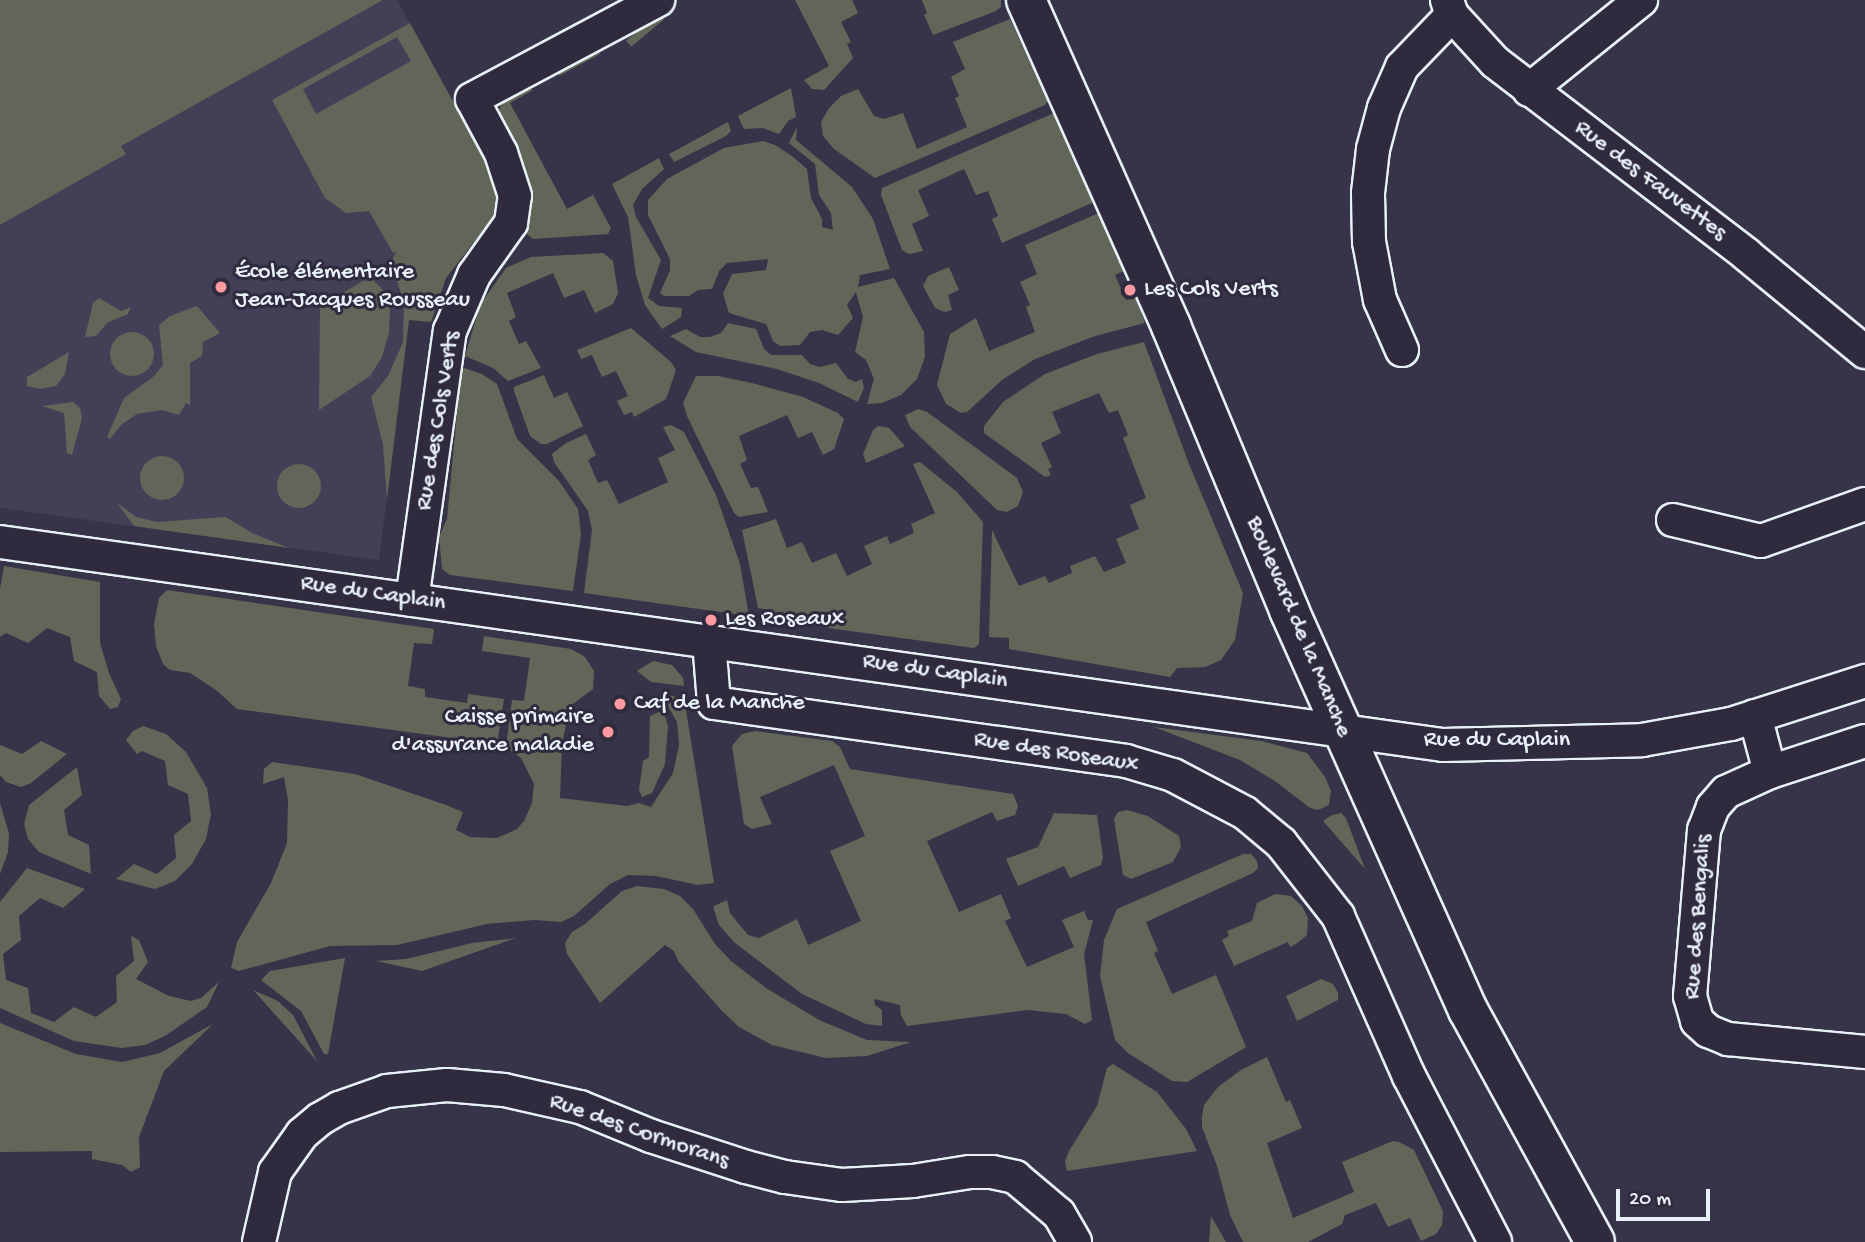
<!DOCTYPE html>
<meta charset="utf-8">
<style>
body{margin:0}
#map{position:relative;width:1865px;height:1242px;overflow:hidden;background:#373449;font-family:"Gochi Hand",sans-serif}
div>[style]{position:absolute}
[style*='--x']{left:calc(var(--x)*1px);top:calc(var(--y)*1px);width:calc(var(--w)*1px);rotate:calc(var(--a)*1deg)}
.built>*{inset:0;background:#414057}
.green>*{inset:0;background:#626658;transform-origin:0 0}
.round{border-radius:50%}
.roads{filter:drop-shadow(2px 0 #e8f1f8) drop-shadow(-2px 0 #e8f1f8) drop-shadow(0 2px #e8f1f8) drop-shadow(0 -2px #e8f1f8)}
.minor>*{height:32px;margin:-16px;padding:0 16px;transform-origin:16px;border-radius:16px;background:#2f2a3d}
.secondary>*{height:38px;margin:-19px;padding:0 19px;transform-origin:19px;border-radius:19px;background:#2f2a3d}
.dots>*{width:19px;height:19px;translate:-50% -50%;box-sizing:border-box;border:4px solid #2f2a3d;border-radius:50%}
span{translate:-50% -50%;white-space:nowrap;text-align:center;line-height:1.15;-webkit-text-stroke:6px #2f2a3d;paint-order:stroke}
.street-label{font-size:24px;color:#e8f1f8}
.poi-label{font-size:24px;color:#e8f1f8}
.left{translate:0 -50%;text-align:left}
.right{translate:-100% -50%;text-align:right}
.scale{position:absolute;left:1616px;top:1189px;width:94px;height:32px;box-sizing:border-box;border:4px solid #e8f1f8;border-top:0;padding-left:9px;font-size:21px;line-height:24px;white-space:nowrap;color:#e8f1f8;-webkit-text-stroke:5px #2f2a3d;paint-order:stroke}
</style>
<div id="map">
<div class="built">
<i style="clip-path:polygon(383px 0,397px 0,489px 167px,497px 195px,493px 217px,446px 278px,431px 322px,409px 320px,379px 560px,0 508px,0 213px)"></i>
</div>
<div class="green">
<i style="clip-path:polygon(0 0,383px 0,121px 146px,126px 154px,0 225px)"></i>
<i style="clip-path:polygon(795px 0,852px 0,858px 13px,841px 22px,851px 42px,847px 44px,853px 58px,824px 90px,812px 89px,804px 80px,829px 66px)"></i>
<i style="clip-path:polygon(922px 0,1001px 0,1001px 7px,996px 11px,933px 35px,924px 15px,927px 13px)"></i>
<i style="left:659px;top:13px;width:8px;height:43px;rotate:50deg"></i>
<i style="clip-path:polygon(1010px 19px,1048px 101px,1045px 105px,875px 178px,834px 149px,823px 136px,821px 122px,829px 108px,841px 96px,858px 89px,874px 116px,884px 119px,903px 113px,917px 149px,967px 127px,955px 98px,959px 96px,951px 77px,965px 69px,953px 42px)"></i>
<i style="clip-path:polygon(evenodd,410px 23px,489px 167px,497px 195px,493px 217px,446px 278px,431px 322px,409px 320px,387px 499px,383px 445px,371px 397px,388px 376px,403px 342px,404px 303px,391px 262px,397px 251px,393px 253px,369px 211px,346px 213px,325px 198px,272px 100px,410px 23px,397px 37px,411px 61px,316px 114px,303px 89px,397px 37px)"></i>
<i style="clip-path:polygon(595px 49px,600px 54px,559px 76px,558px 70px)"></i>
<i style="clip-path:polygon(522px 87px,533px 90px,510px 103px,567px 209px,593px 195px,611px 228px,608px 234px,533px 239px,526px 233px,527px 182px,496px 116px,505px 97px)"></i>
<i style="clip-path:polygon(791px 88px,796px 117px,788px 121px,779px 134px,763px 128px,744px 129px,738px 116px)"></i>
<i style="clip-path:polygon(1054px 113px,1094px 202px,1002px 243px,992px 219px,998px 216px,988px 191px,976px 195px,964px 169px,918px 190px,929px 216px,912px 224px,923px 251px,909px 254px,902px 250px,881px 195px,882px 188px)"></i>
<i style="clip-path:polygon(728px 122px,731px 131px,726px 136px,674px 162px,669px 154px)"></i>
<i style="clip-path:polygon(797px 127px,796px 140px,852px 187px,873px 219px,890px 269px,860px 275px,858px 287px,894px 278px,924px 332px,925px 357px,917px 379px,901px 395px,882px 403px,867px 404px,874px 379px,866px 360px,855px 352px,863px 317px,856px 292px,847px 305px,853px 318px,838px 335px,822px 330px,810px 332px,800px 345px,780px 346px,773px 341px,766px 324px,729px 313px,723px 294px,732px 274px,766px 270px,768px 259px,727px 263px,719px 271px,712px 289px,698px 290px,689px 296px,664px 296px,660px 293px,670px 270px,670px 259px,648px 215px,648px 200px,667px 179px,724px 148px,763px 141px,775px 145px,792px 156px,807px 169px,811px 198px,822px 219px,822px 227px,833px 230px,831px 213px,819px 195px,815px 164px,789px 143px)"></i>
<i style="clip-path:polygon(659px 158px,664px 169px,642px 189px,633px 205px,636px 217px,661px 260px,648px 298px,659px 306px,682px 308px,681px 317px,662px 329px,645px 305px,636px 275px,628px 217px,612px 184px)"></i>
<i style="clip-path:polygon(1101px 212px,1124px 271px,1115px 275px,1126px 300px,1135px 297px,1145px 323px,1095px 336px,1035px 359px,1002px 380px,967px 412px,961px 413px,946px 404px,937px 385px,950px 334px,976px 318px,989px 351px,1035px 332px,1026px 307px,1030px 305px,1020px 282px,1037px 274px,1025px 245px)"></i>
<i style="clip-path:polygon(603px 253px,613px 261px,618px 293px,613px 304px,595px 313px,584px 290px,564px 298px,553px 273px,507px 293px,516px 317px,509px 321px,519px 344px,526px 341px,541px 368px,508px 381px,493px 368px,465px 356px,480px 305px,506px 268px,531px 257px)"></i>
<i style="clip-path:polygon(949px 267px,959px 290px,948px 295px,952px 310px,945px 312px,935px 308px,923px 286px,928px 276px)"></i>
<i style="clip-path:polygon(373px 280px,386px 293px,390px 309px,389px 333px,382px 357px,370px 376px,319px 410px,320px 306px,363px 281px)"></i>
<i style="clip-path:polygon(99px 298px,121px 311px,131px 307px,128px 314px,107px 323px,96px 336px,85px 337px,93px 303px)"></i>
<i style="clip-path:polygon(197px 306px,220px 333px,203px 342px,202px 356px,190px 363px,190px 405px,186px 403px,179px 415px,162px 410px,137px 414px,121px 425px,110px 439px,107px 437px,124px 398px,153px 377px,163px 365px,159px 325px,170px 316px)"></i>
<i style="clip-path:polygon(728px 323px,756px 329px,764px 349px,771px 355px,802px 355px,810px 364px,819px 367px,836px 363px,848px 379px,856px 382px,862px 379px,864px 388px,858px 402px,819px 383px,777px 369px,696px 352px,670px 336px,686px 329px,700px 337px,710px 337px,721px 333px)"></i>
<i style="clip-path:polygon(631px 328px,671px 362px,676px 370px,666px 399px,634px 417px,632px 412px,624px 415px,617px 401px,628px 396px,616px 371px,602px 377px,592px 355px,581px 359px,577px 350px)"></i>
<i class="round" style="left:110px;top:332px;width:44px;height:44px"></i>
<i style="clip-path:polygon(1144px 342px,1189px 464px,1243px 593px,1235px 640px,1221px 660px,1205px 667px,1177px 668px,1170px 677px,1009px 649px,1009px 638px,989px 637px,992px 530px,1019px 586px,1045px 576px,1049px 583px,1072px 573px,1070px 566px,1095px 556px,1104px 572px,1126px 563px,1116px 539px,1139px 529px,1130px 505px,1146px 498px,1123px 438px,1128px 435px,1118px 410px,1109px 413px,1099px 393px,1052px 412px,1061px 433px,1041px 443px,1052px 467px,1048px 469px,1051px 475px,1045px 477px,984px 433px,984px 426px,1003px 402px,1045px 374px,1097px 354px)"></i>
<i style="clip-path:polygon(69px 352px,65px 374px,56px 386px,40px 389px,27px 386px,27px 377px)"></i>
<i style="clip-path:polygon(464px 368px,482px 374px,497px 384px,517px 439px,559px 481px,578px 509px,581px 534px,573px 591px,450px 575px,442px 569px,439px 537px,447px 519px,461px 370px)"></i>
<i style="clip-path:polygon(544px 375px,554px 398px,567px 392px,583px 426px,547px 444px,541px 444px,530px 436px,514px 391px,514px 387px)"></i>
<i style="clip-path:polygon(696px 376px,718px 376px,752px 383px,803px 397px,838px 413px,844px 419px,834px 449px,823px 455px,812px 432px,798px 438px,787px 415px,739px 436px,747px 460px,740px 464px,751px 488px,758px 487px,768px 512px,739px 517px,734px 513px,687px 416px,683px 403px)"></i>
<i style="clip-path:polygon(73px 402px,80px 408px,82px 418px,72px 455px,67px 453px,64px 413px,42px 406px)"></i>
<i style="clip-path:polygon(918px 409px,927px 412px,1017px 478px,1023px 492px,1018px 506px,1007px 512px,997px 510px,910px 427px,905px 415px)"></i>
<i style="clip-path:polygon(671px 425px,684px 432px,716px 495px,740px 564px,749px 616px,584px 593px,592px 530px,588px 511px,554px 462px,552px 454px,566px 443px,586px 434px,596px 455px,588px 460px,598px 483px,607px 480px,619px 504px,668px 482px,658px 458px,675px 450px,663px 427px)"></i>
<i style="clip-path:polygon(878px 426px,889px 428px,905px 446px,866px 463px,863px 454px,873px 430px)"></i>
<i class="round" style="left:140px;top:456px;width:44px;height:44px"></i>
<i style="clip-path:polygon(920px 462px,957px 492px,983px 522px,979px 644px,974px 648px,770px 620px,770px 610px,758px 608px,742px 530px,776px 519px,787px 548px,802px 542px,812px 563px,836px 553px,847px 576px,872px 564px,864px 546px,887px 536px,890px 544px,914px 533px,911px 524px,935px 513px,913px 464px)"></i>
<i class="round" style="left:277px;top:464px;width:44px;height:44px"></i>
<i style="clip-path:polygon(117px 503px,136px 517px,157px 522px,226px 517px,252px 533px,289px 548px,134px 526px)"></i>
<i style="clip-path:polygon(4px 566px,100px 582px,100px 643px,109px 673px,121px 699px,118px 707px,110px 709px,99px 696px,97px 672px,74px 661px,70px 637px,47px 628px,28px 643px,6px 633px,0 637px,0 589px)"></i>
<i style="clip-path:polygon(167px 590px,434px 629px,432px 644px,414px 643px,408px 686px,425px 689px,425px 697px,467px 703px,468px 694px,504px 699px,497px 744px,237px 709px,216px 690px,190px 673px,170px 670px,163px 664px,156px 646px,154px 624px,159px 598px)"></i>
<i style="clip-path:polygon(484px 636px,571px 649px,585px 657px,594px 671px,593px 689px,570px 706px,562px 744px,560px 798px,627px 806px,639px 803px,651px 807px,673px 773px,679px 745px,677px 722px,661px 694px,684px 698px,714px 883px,698px 885px,656px 876px,628px 875px,610px 884px,574px 916px,561px 922px,534px 920px,487px 924px,397px 945px,330px 946px,239px 971px,231px 968px,237px 942px,271px 883px,287px 843px,288px 800px,284px 777px,263px 784px,264px 769px,272px 762px,355px 774px,446px 805px,463px 812px,456px 830px,470px 837px,497px 838px,517px 829px,524px 821px,532px 803px,534px 784px,521px 758px,506px 747px,512px 700px,524px 701px,530px 658px,482px 651px)"></i>
<i style="clip-path:polygon(653px 661px,672px 665px,683px 678px,684px 686px,651px 682px,637px 671px)"></i>
<i style="clip-path:polygon(659px 712px,665px 716px,668px 726px,665px 764px,652px 793px,642px 797px,639px 790px,643px 761px,649px 757px,650px 716px)"></i>
<i style="clip-path:polygon(143px 726px,166px 734px,186px 752px,207px 788px,211px 814px,206px 839px,192px 864px,175px 881px,155px 889px,116px 879px,134px 864px,157px 874px,176px 858px,174px 835px,191px 821px,188px 794px,168px 785px,165px 761px,142px 751px,137px 754px,126px 740px,133px 731px)"></i>
<i style="clip-path:polygon(1154px 727px,1261px 741px,1307px 753px,1325px 777px,1331px 791px,1329px 805px,1318px 810px,1310px 808px,1275px 781px,1240px 760px)"></i>
<i style="clip-path:polygon(755px 731px,832px 741px,840px 747px,850px 769px,1013px 794px,1018px 806px,1015px 815px,997px 821px,992px 812px,927px 841px,959px 912px,1001px 894px,1011px 918px,1005px 921px,1027px 967px,1074px 947px,1062px 920px,1084px 911px,1088px 920px,1093px 920px,1084px 954px,1092px 1020px,1085px 1024px,1066px 1014px,1028px 1010px,907px 1026px,901px 1015px,900px 1005px,874px 999px,875px 1005px,882px 1010px,882px 1026px,866px 1024px,802px 994px,735px 943px,719px 925px,714px 910px,714px 906px,727px 900px,730px 913px,748px 935px,759px 938px,797px 919px,808px 945px,861px 921px,830px 851px,865px 836px,834px 765px,760px 797px,772px 824px,752px 829px,744px 824px,732px 746px,742px 734px)"></i>
<i style="clip-path:polygon(41px 741px,67px 754px,31px 783px,21px 787px,6px 782px,0 775px,0 745px,22px 754px)"></i>
<i style="clip-path:polygon(77px 767px,82px 795px,64px 810px,68px 835px,89px 845px,91px 874px,39px 852px,28px 839px,24px 824px,29px 805px)"></i>
<i style="clip-path:polygon(0 803px,9px 833px,8px 852px,0 874px)"></i>
<i style="clip-path:polygon(1127px 810px,1148px 816px,1179px 836px,1181px 847px,1173px 862px,1131px 879px,1123px 875px,1114px 819px,1118px 812px)"></i>
<i style="clip-path:polygon(1054px 813px,1097px 815px,1103px 857px,1101px 865px,1070px 878px,1064px 866px,1018px 886px,1006px 859px,1038px 847px)"></i>
<i style="clip-path:polygon(1341px 813px,1346px 818px,1365px 869px,1323px 821px,1332px 815px)"></i>
<i style="clip-path:polygon(1243px 854px,1251px 854px,1257px 861px,1258px 868px,1253px 873px,1146px 922px,1158px 951px,1154px 953px,1172px 994px,1216px 975px,1246px 1047px,1187px 1082px,1172px 1081px,1128px 1053px,1115px 1040px,1100px 976px,1104px 940px,1117px 909px)"></i>
<i style="clip-path:polygon(27px 868px,85px 889px,63px 908px,40px 898px,19px 916px,21px 940px,3px 954px,6px 980px,28px 988px,31px 1013px,54px 1022px,74px 1007px,96px 1017px,117px 1002px,116px 976px,134px 961px,131px 936px,139px 940px,148px 962px,136px 979px,169px 996px,191px 1001px,201px 998px,219px 982px,207px 1007px,165px 1036px,145px 1045px,122px 1048px,74px 1041px,0 1008px,0 902px)"></i>
<i style="clip-path:polygon(637px 886px,664px 889px,680px 896px,693px 909px,715px 944px,731px 961px,766px 988px,819px 1020px,867px 1040px,911px 1042px,867px 1056px,826px 1058px,772px 1045px,739px 1027px,722px 1011px,678px 961px,674px 951px,665px 945px,600px 1003px,567px 954px,565px 943px,572px 932px,585px 924px,622px 891px)"></i>
<i style="clip-path:polygon(1275px 894px,1291px 896px,1302px 906px,1308px 918px,1307px 935px,1296px 944px,1290px 947px,1288px 942px,1234px 966px,1222px 940px,1229px 936px,1227px 931px,1252px 921px,1257px 903px)"></i>
<i style="clip-path:polygon(516px 938px,422px 971px,376px 961px,406px 959px,472px 943px)"></i>
<i style="clip-path:polygon(345px 958px,328px 1054px,324px 1054px,301px 1011px,261px 980px,270px 971px)"></i>
<i style="clip-path:polygon(1321px 979px,1333px 984px,1338px 993px,1338px 1000px,1297px 1021px,1286px 996px)"></i>
<i style="clip-path:polygon(253px 990px,278px 1001px,293px 1015px,317px 1061px)"></i>
<i style="clip-path:polygon(0 1023px,76px 1054px,122px 1062px,160px 1053px,213px 1024px,164px 1071px,139px 1137px,140px 1167px,131px 1172px,122px 1165px,92px 1159px,92px 1151px,0 1152px)"></i>
<i style="clip-path:polygon(1267px 1057px,1286px 1102px,1290px 1100px,1302px 1128px,1267px 1143px,1293px 1218px,1354px 1192px,1342px 1162px,1393px 1141px,1399px 1142px,1414px 1150px,1443px 1211px,1442px 1225px,1436px 1234px,1421px 1241px,1410px 1218px,1388px 1227px,1376px 1203px,1345px 1215px,1342px 1224px,1308px 1242px,1243px 1242px,1230px 1215px,1217px 1166px,1202px 1127px,1202px 1116px,1204px 1105px,1218px 1087px,1241px 1070px)"></i>
<i style="clip-path:polygon(1113px 1064px,1157px 1092px,1186px 1129px,1197px 1151px,1067px 1171px,1065px 1161px,1069px 1151px,1097px 1106px,1107px 1068px)"></i>
<i style="clip-path:polygon(1211px 1216px,1226px 1242px,1209px 1242px)"></i>
</div>
<div class="roads">
<div class="minor">
<i style="--x:1447;--y:0;--w:16;--a:72"></i>
<i style="--x:1452;--y:15;--w:64;--a:47.5"></i>
<i style="--x:1495;--y:62;--w:317;--a:37.4"></i>
<i style="--x:1747;--y:255;--w:153;--a:39.4"></i>
<i style="--x:1529;--y:90;--w:144;--a:-38.8"></i>
<i style="--x:1402;--y:350;--w:55;--a:-113.7"></i>
<i style="--x:1380;--y:300;--w:59;--a:-100.7"></i>
<i style="--x:1369;--y:242;--w:49;--a:-91.2"></i>
<i style="--x:1368;--y:193;--w:44;--a:-83.5"></i>
<i style="--x:1373;--y:149;--w:42;--a:-75"></i>
<i style="--x:1384;--y:108;--w:45;--a:-66.3"></i>
<i style="--x:1402;--y:67;--w:72;--a:-46.1"></i>
<i style="--x:1673;--y:520;--w:90;--a:13.4"></i>
<i style="--x:1761;--y:541;--w:110;--a:-19.6"></i>
<i style="--x:0;--y:542;--w:1457;--a:8.01"></i>
<i style="--x:1443;--y:745;--w:199;--a:-1.4"></i>
<i style="--x:1642;--y:740;--w:90;--a:-10.2"></i>
<i style="--x:1731;--y:724;--w:141;--a:-17.8"></i>
<i style="--x:412;--y:600;--w:272;--a:-82"></i>
<i style="--x:450;--y:331;--w:61;--a:-66.8"></i>
<i style="--x:474;--y:275;--w:64;--a:-54.6"></i>
<i style="--x:511;--y:223;--w:27;--a:-82"></i>
<i style="--x:515;--y:196;--w:45;--a:-108"></i>
<i style="--x:501;--y:153;--w:61;--a:-118.2"></i>
<i style="--x:472;--y:99;--w:211;--a:-28"></i>
<i style="--x:709;--y:641;--w:62;--a:85.4"></i>
<i style="--x:714;--y:703;--w:416;--a:8"></i>
<i style="--x:1126;--y:761;--w:49;--a:16.6"></i>
<i style="--x:1173;--y:775;--w:81;--a:27.8"></i>
<i style="--x:1245;--y:813;--w:47;--a:39.8"></i>
<i style="--x:1281;--y:843;--w:93;--a:52"></i>
<i style="--x:1338;--y:916;--w:175;--a:66.1"></i>
<i style="--x:1409;--y:1076;--w:187;--a:62.6"></i>
<i style="--x:1755;--y:716;--w:58;--a:75"></i>
<i style="--x:1865;--y:741;--w:100;--a:161.9"></i>
<i style="--x:1770;--y:772;--w:48;--a:155.6"></i>
<i style="--x:1726;--y:792;--w:20;--a:131"></i>
<i style="--x:1713;--y:807;--w:25;--a:111"></i>
<i style="--x:1704;--y:830;--w:167;--a:94.8"></i>
<i style="--x:1690;--y:996;--w:26;--a:74"></i>
<i style="--x:1697;--y:1021;--w:15;--a:42"></i>
<i style="--x:1708;--y:1031;--w:22;--a:22"></i>
<i style="--x:1728;--y:1039;--w:138;--a:5.4"></i>
<i style="--x:259;--y:1242;--w:72;--a:-77.1"></i>
<i style="--x:275;--y:1172;--w:47;--a:-54.6"></i>
<i style="--x:302;--y:1134;--w:23;--a:-40"></i>
<i style="--x:320;--y:1119;--w:22;--a:-30"></i>
<i style="--x:339;--y:1108;--w:51;--a:-19.5"></i>
<i style="--x:387;--y:1091;--w:60;--a:-5.7"></i>
<i style="--x:447;--y:1085;--w:57;--a:5"></i>
<i style="--x:504;--y:1090;--w:78;--a:12.6"></i>
<i style="--x:580;--y:1107;--w:77;--a:22.2"></i>
<i style="--x:651;--y:1136;--w:100;--a:18.1"></i>
<i style="--x:746;--y:1167;--w:40;--a:14.4"></i>
<i style="--x:785;--y:1177;--w:58;--a:8"></i>
<i style="--x:842;--y:1185;--w:71;--a:-3.2"></i>
<i style="--x:913;--y:1181;--w:58;--a:-9"></i>
<i style="--x:970;--y:1172;--w:22;--a:0"></i>
<i style="--x:992;--y:1172;--w:24;--a:12"></i>
<i style="--x:1015;--y:1177;--w:57;--a:40.1"></i>
<i style="--x:1059;--y:1214;--w:32;--a:60"></i>
</div>
<div class="secondary">
<i style="--x:1026;--y:0;--w:357;--a:66"></i>
<i style="--x:1171;--y:326;--w:308;--a:67.4"></i>
<i style="--x:1289;--y:610;--w:438;--a:65.9"></i>
<i style="--x:1468;--y:1010;--w:264;--a:61.3"></i>
</div>
</div>
<div class="dots">
<i style="left:221px;top:287px;background:#ff9aa2"></i>
<i style="left:1130px;top:290px;background:#ff9aa2"></i>
<i style="left:711px;top:620px;background:#ff9aa2"></i>
<i style="left:620px;top:704px;background:#ff9aa2"></i>
<i style="left:608px;top:732px;background:#ff9aa2"></i>
</div>
<div class="street-label">
<span style="left:1650px;top:181px;rotate:37deg">Rue des Fauvettes</span>
<span style="left:439px;top:421px;rotate:-81deg">Rue des Cols Verts</span>
<span style="left:373px;top:594px;rotate:8deg">Rue du Caplain</span>
<span style="left:1298px;top:627px;rotate:67deg">Boulevard de la Manche</span>
<span style="left:935px;top:672px;rotate:8deg">Rue du Caplain</span>
<span style="left:1497px;top:741px">Rue du Caplain</span>
<span style="left:1056px;top:753px;rotate:9deg">Rue des Roseaux</span>
<span style="left:1699px;top:917px;rotate:-86deg">Rue des Bengalis</span>
<span style="left:639px;top:1132px;rotate:19deg">Rue des Cormorans</span>
</div>
<div class="poi-label">
<span class="left" style="left:235px;top:287px">École élémentaire<br>Jean-Jacques Rousseau</span>
<span class="left" style="left:1144px;top:290px">Les Cols Verts</span>
<span class="left" style="left:725px;top:620px">Les Roseaux</span>
<span class="left" style="left:634px;top:704px">Caf de la Manche</span>
<span class="right" style="left:594px;top:732px">Caisse primaire<br>d'assurance maladie</span>
</div>
<div class="scale">20 m</div>
</div>
